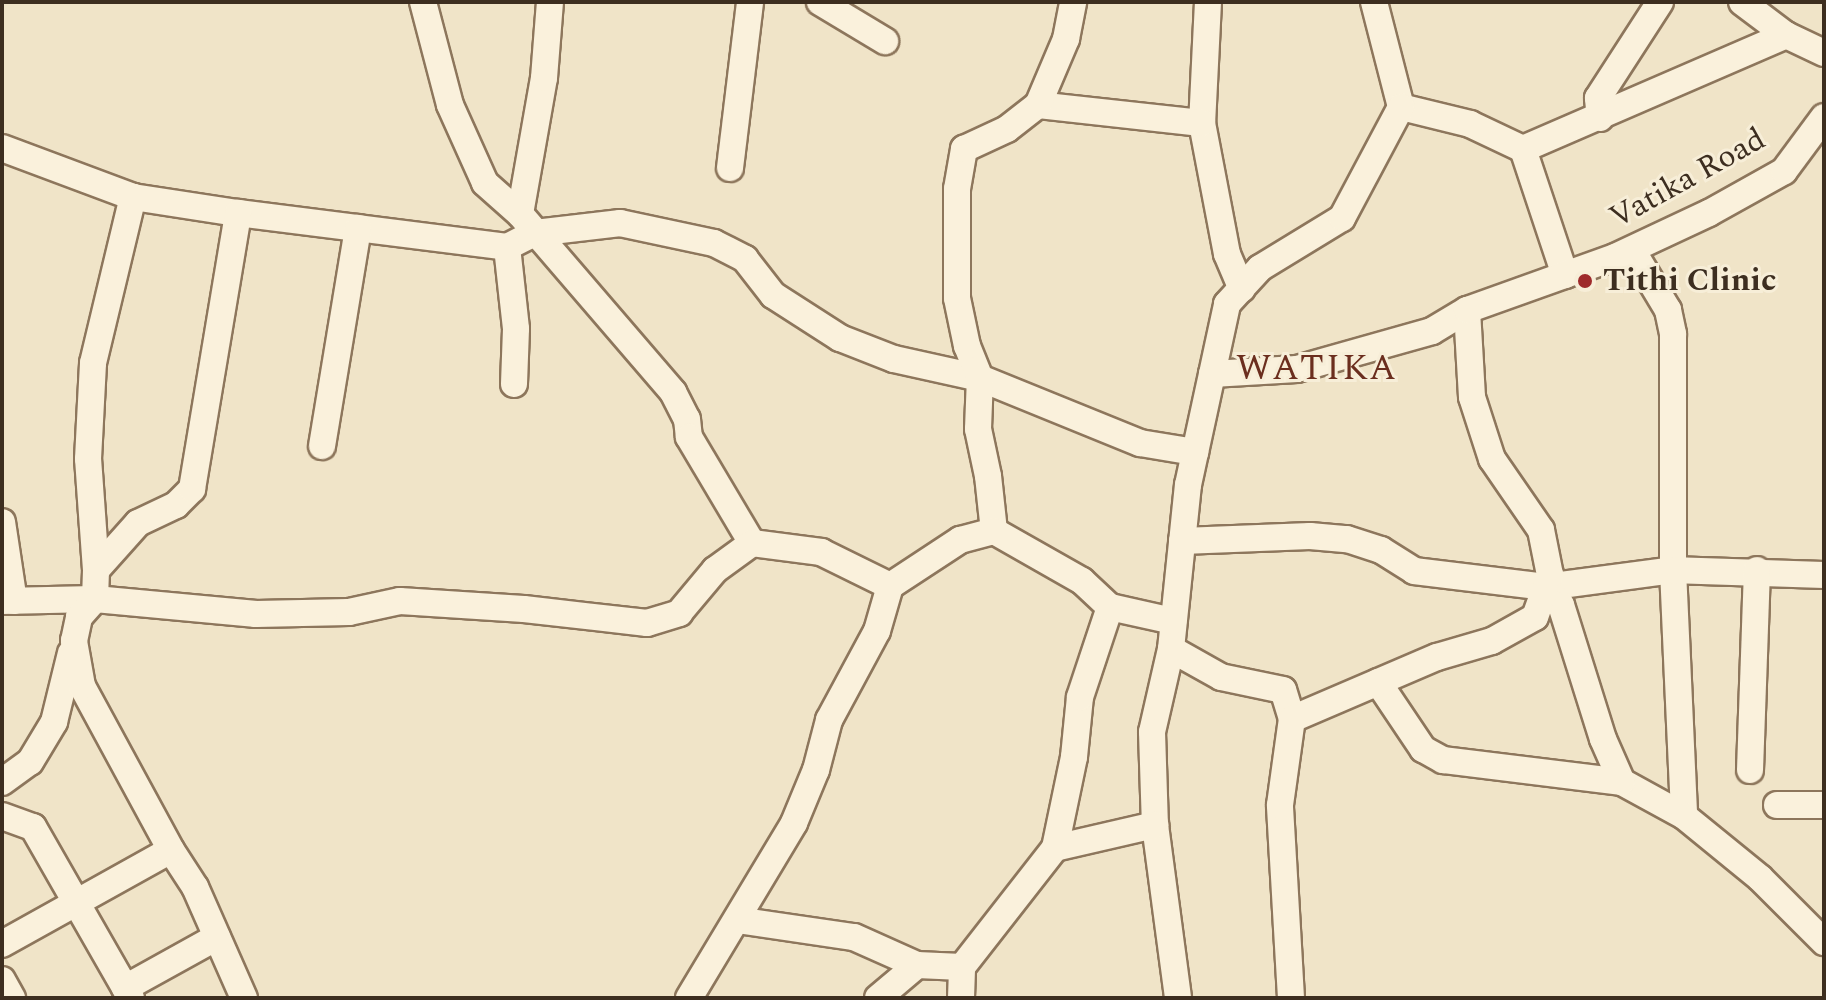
<!DOCTYPE html>
<style>
body{margin:0}
#map{position:relative;width:1826px;height:1000px;overflow:hidden;background:#f0e4c8;font-family:Spectral,serif}
div>[style]{position:absolute}
[style*='--x']{left:calc(var(--x)*1px);top:calc(var(--y)*1px);width:calc(var(--w)*1px);rotate:calc(var(--a)*1deg)}
.roads{filter:drop-shadow(2px 0 #8d765c) drop-shadow(-2px 0 #8d765c) drop-shadow(0 2px #8d765c) drop-shadow(0 -2px #8d765c)}
.minor>*{height:26px;margin:-13px;padding:0 13px;transform-origin:13px;border-radius:13px;background:#faf1dc}
.dots>*{width:22px;height:22px;translate:-50% -50%;box-sizing:border-box;border:4px solid #f7eed8;border-radius:50%}
span{translate:-50% -50%;white-space:nowrap;text-align:center;line-height:1.15;-webkit-text-stroke:6px #f7eed8;paint-order:stroke}
.street-label{font-size:32px;color:#3d2e20}
.poi-label{font-size:32px;color:#3d2e20;font-weight:700}
.left{translate:0 -50%;text-align:left}
.quarter-label{font-size:36px;color:#6b2e1e;letter-spacing:2px}
.frame{position:absolute;inset:0;border:4px solid #3d2e20;pointer-events:none}
</style>
<div id="map">
<div class="roads">
<div class="minor">
<i style="--x:423;--y:2;--w:106;--a:75.3"></i>
<i style="--x:450;--y:105;--w:85;--a:65.8"></i>
<i style="--x:485;--y:183;--w:47;--a:41.5"></i>
<i style="--x:520;--y:214;--w:235;--a:49.3"></i>
<i style="--x:673;--y:392;--w:30;--a:63"></i>
<i style="--x:687;--y:419;--w:18;--a:84"></i>
<i style="--x:689;--y:437;--w:123;--a:59.3"></i>
<i style="--x:820;--y:2;--w:76;--a:31"></i>
<i style="--x:1208;--y:2;--w:121;--a:92.8"></i>
<i style="--x:1202;--y:123;--w:133;--a:79.2"></i>
<i style="--x:1227;--y:254;--w:38;--a:67"></i>
<i style="--x:1374;--y:2;--w:108;--a:75.6"></i>
<i style="--x:1401;--y:107;--w:71;--a:13.8"></i>
<i style="--x:1470;--y:124;--w:59;--a:25.3"></i>
<i style="--x:1523;--y:149;--w:133;--a:71.6"></i>
<i style="--x:1742;--y:2;--w:55;--a:36.9"></i>
<i style="--x:1786;--y:35;--w:42;--a:25.3"></i>
<i style="--x:1038;--y:105;--w:165;--a:6.3"></i>
<i style="--x:1600;--y:118;--w:20;--a:-96"></i>
<i style="--x:1598;--y:98;--w:114;--a:-57.1"></i>
<i style="--x:2;--y:148;--w:140;--a:20.5"></i>
<i style="--x:133;--y:197;--w:106;--a:8.7"></i>
<i style="--x:238;--y:213;--w:271;--a:7.2"></i>
<i style="--x:507;--y:247;--w:31;--a:-27"></i>
<i style="--x:535;--y:233;--w:86;--a:-6.7"></i>
<i style="--x:620;--y:223;--w:96;--a:12"></i>
<i style="--x:714;--y:243;--w:35;--a:27"></i>
<i style="--x:745;--y:259;--w:46;--a:52.1"></i>
<i style="--x:773;--y:295;--w:80;--a:32.7"></i>
<i style="--x:840;--y:338;--w:58;--a:21.3"></i>
<i style="--x:894;--y:359;--w:88;--a:12.5"></i>
<i style="--x:980;--y:378;--w:173;--a:22.1"></i>
<i style="--x:1140;--y:443;--w:56;--a:9.3"></i>
<i style="--x:1523;--y:149;--w:287;--a:-23.4"></i>
<i style="--x:730;--y:168;--w:167;--a:-83.1"></i>
<i style="--x:520;--y:214;--w:138;--a:-80"></i>
<i style="--x:544;--y:78;--w:76;--a:-85.5"></i>
<i style="--x:507;--y:247;--w:82;--a:83.7"></i>
<i style="--x:516;--y:329;--w:55;--a:92.1"></i>
<i style="--x:1632;--y:250;--w:70;--a:59"></i>
<i style="--x:1668;--y:310;--w:25;--a:78"></i>
<i style="--x:1673;--y:334;--w:236;--a:90"></i>
<i style="--x:1673;--y:570;--w:246;--a:87.4"></i>
<i style="--x:1212;--y:374;--w:85;--a:-3.4"></i>
<i style="--x:1297;--y:369;--w:140;--a:-15.7"></i>
<i style="--x:1432;--y:331;--w:41;--a:-31"></i>
<i style="--x:322;--y:446;--w:221;--a:-80.6"></i>
<i style="--x:2;--y:522;--w:80;--a:81.4"></i>
<i style="--x:994;--y:531;--w:55;--a:-96.2"></i>
<i style="--x:988;--y:476;--w:48;--a:-102"></i>
<i style="--x:978;--y:429;--w:51;--a:-87.8"></i>
<i style="--x:980;--y:378;--w:35;--a:-112"></i>
<i style="--x:967;--y:346;--w:49;--a:-101.8"></i>
<i style="--x:957;--y:298;--w:109;--a:-90"></i>
<i style="--x:957;--y:189;--w:41;--a:-80.1"></i>
<i style="--x:964;--y:149;--w:47;--a:-24.9"></i>
<i style="--x:1007;--y:129;--w:39;--a:-38"></i>
<i style="--x:1038;--y:105;--w:72;--a:-67"></i>
<i style="--x:1066;--y:39;--w:38;--a:-79"></i>
<i style="--x:1182;--y:541;--w:128;--a:-2.2"></i>
<i style="--x:1310;--y:536;--w:37;--a:5"></i>
<i style="--x:1347;--y:539;--w:36;--a:18"></i>
<i style="--x:1381;--y:550;--w:39;--a:32"></i>
<i style="--x:1414;--y:571;--w:133;--a:6.9"></i>
<i style="--x:1546;--y:587;--w:128;--a:-7.6"></i>
<i style="--x:1673;--y:570;--w:151;--a:1.9"></i>
<i style="--x:96;--y:570;--w:63;--a:-48.2"></i>
<i style="--x:138;--y:523;--w:42;--a:-25.3"></i>
<i style="--x:176;--y:505;--w:23;--a:-45"></i>
<i style="--x:192;--y:489;--w:280;--a:-80.5"></i>
<i style="--x:1546;--y:587;--w:23;--a:50"></i>
<i style="--x:1561;--y:605;--w:140;--a:72.6"></i>
<i style="--x:1603;--y:739;--w:47;--a:66.2"></i>
<i style="--x:1622;--y:782;--w:71;--a:28.7"></i>
<i style="--x:1684;--y:816;--w:98;--a:39.2"></i>
<i style="--x:1760;--y:878;--w:91;--a:45"></i>
<i style="--x:2;--y:601;--w:93;--a:-1.2"></i>
<i style="--x:95;--y:599;--w:29;--a:-88"></i>
<i style="--x:96;--y:570;--w:111;--a:-94.1"></i>
<i style="--x:88;--y:459;--w:96;--a:-87"></i>
<i style="--x:93;--y:363;--w:171;--a:-76.5"></i>
<i style="--x:1171;--y:649;--w:85;--a:102.9"></i>
<i style="--x:1152;--y:732;--w:93;--a:88.2"></i>
<i style="--x:1155;--y:825;--w:175;--a:82.4"></i>
<i style="--x:1378;--y:682;--w:81;--a:56.1"></i>
<i style="--x:1423;--y:749;--w:23;--a:29"></i>
<i style="--x:1443;--y:760;--w:180;--a:7"></i>
<i style="--x:1292;--y:719;--w:30;--a:-107"></i>
<i style="--x:1283;--y:690;--w:63;--a:-168.2"></i>
<i style="--x:1221;--y:677;--w:57;--a:-150.8"></i>
<i style="--x:1171;--y:649;--w:165;--a:-84.1"></i>
<i style="--x:1188;--y:485;--w:185;--a:-77.8"></i>
<i style="--x:1227;--y:304;--w:49;--a:-47.5"></i>
<i style="--x:1260;--y:268;--w:96;--a:-31.4"></i>
<i style="--x:1342;--y:218;--w:126;--a:-62"></i>
<i style="--x:1750;--y:770;--w:200;--a:-88"></i>
<i style="--x:2;--y:782;--w:34;--a:-36"></i>
<i style="--x:30;--y:762;--w:47;--a:-59"></i>
<i style="--x:54;--y:722;--w:71;--a:-76.2"></i>
<i style="--x:1777;--y:805;--w:47;--a:0"></i>
<i style="--x:2;--y:816;--w:33;--a:20"></i>
<i style="--x:33;--y:827;--w:197;--a:60.2"></i>
<i style="--x:1055;--y:848;--w:103;--a:-13"></i>
<i style="--x:737;--y:920;--w:118;--a:8.3"></i>
<i style="--x:854;--y:937;--w:69;--a:24"></i>
<i style="--x:917;--y:965;--w:45;--a:2.5"></i>
<i style="--x:962;--y:967;--w:151;--a:-52"></i>
<i style="--x:1055;--y:848;--w:93;--a:-78.2"></i>
<i style="--x:1074;--y:757;--w:60;--a:-84.3"></i>
<i style="--x:1080;--y:697;--w:95;--a:-71.6"></i>
<i style="--x:2;--y:944;--w:193;--a:-29.1"></i>
<i style="--x:2;--y:980;--w:21;--a:61"></i>
<i style="--x:125;--y:988;--w:105;--a:-29"></i>
<i style="--x:244;--y:998;--w:121;--a:-113.8"></i>
<i style="--x:195;--y:887;--w:44;--a:-123"></i>
<i style="--x:171;--y:850;--w:187;--a:-118.5"></i>
<i style="--x:82;--y:686;--w:46;--a:-100.1"></i>
<i style="--x:74;--y:641;--w:25;--a:-78"></i>
<i style="--x:79;--y:617;--w:24;--a:-48"></i>
<i style="--x:95;--y:599;--w:162;--a:5.3"></i>
<i style="--x:256;--y:614;--w:93;--a:-1.2"></i>
<i style="--x:349;--y:612;--w:52;--a:-12.2"></i>
<i style="--x:400;--y:601;--w:124;--a:3.7"></i>
<i style="--x:524;--y:609;--w:124;--a:6.5"></i>
<i style="--x:647;--y:623;--w:34;--a:-17"></i>
<i style="--x:679;--y:613;--w:56;--a:-50.1"></i>
<i style="--x:715;--y:570;--w:46;--a:-36.1"></i>
<i style="--x:752;--y:543;--w:70;--a:7.4"></i>
<i style="--x:821;--y:552;--w:77;--a:26.2"></i>
<i style="--x:689;--y:998;--w:204;--a:-59"></i>
<i style="--x:794;--y:823;--w:57;--a:-67.5"></i>
<i style="--x:816;--y:770;--w:52;--a:-75.4"></i>
<i style="--x:829;--y:720;--w:101;--a:-61.7"></i>
<i style="--x:877;--y:631;--w:47;--a:-73.9"></i>
<i style="--x:890;--y:586;--w:84;--a:-33.3"></i>
<i style="--x:960;--y:540;--w:35;--a:-15"></i>
<i style="--x:994;--y:531;--w:101;--a:29.6"></i>
<i style="--x:1082;--y:581;--w:38;--a:43"></i>
<i style="--x:1110;--y:607;--w:65;--a:12.5"></i>
<i style="--x:878;--y:998;--w:51;--a:-40.2"></i>
<i style="--x:961;--y:998;--w:31;--a:-88"></i>
<i style="--x:1291;--y:998;--w:193;--a:-93.3"></i>
<i style="--x:1280;--y:805;--w:87;--a:-82.1"></i>
<i style="--x:1292;--y:719;--w:158;--a:-23.2"></i>
<i style="--x:1437;--y:657;--w:57;--a:-16.2"></i>
<i style="--x:1492;--y:641;--w:49;--a:-29.2"></i>
<i style="--x:1535;--y:617;--w:45;--a:-70.3"></i>
<i style="--x:1550;--y:575;--w:46;--a:-101.3"></i>
<i style="--x:1541;--y:530;--w:86;--a:-124.6"></i>
<i style="--x:1492;--y:459;--w:65;--a:-107.9"></i>
<i style="--x:1472;--y:397;--w:87;--a:-93.3"></i>
<i style="--x:1467;--y:310;--w:157;--a:-19.7"></i>
<i style="--x:1615;--y:257;--w:104;--a:-25.1"></i>
<i style="--x:1709;--y:213;--w:86;--a:-29.2"></i>
<i style="--x:1784;--y:171;--w:67;--a:-53.5"></i>
</div>
</div>
<div class="dots">
<i style="left:1585px;top:281px;background:#9e2a2b"></i>
</div>
<div class="street-label">
<span style="left:1688px;top:179px;rotate:-29deg">Vatika Road</span>
</div>
<div class="poi-label">
<span class="left" style="left:1603px;top:281px">Tithi Clinic</span>
</div>
<div class="quarter-label">
<span style="left:1317px;top:369px">WATIKA</span>
</div>
<div class="frame"></div>
</div>
